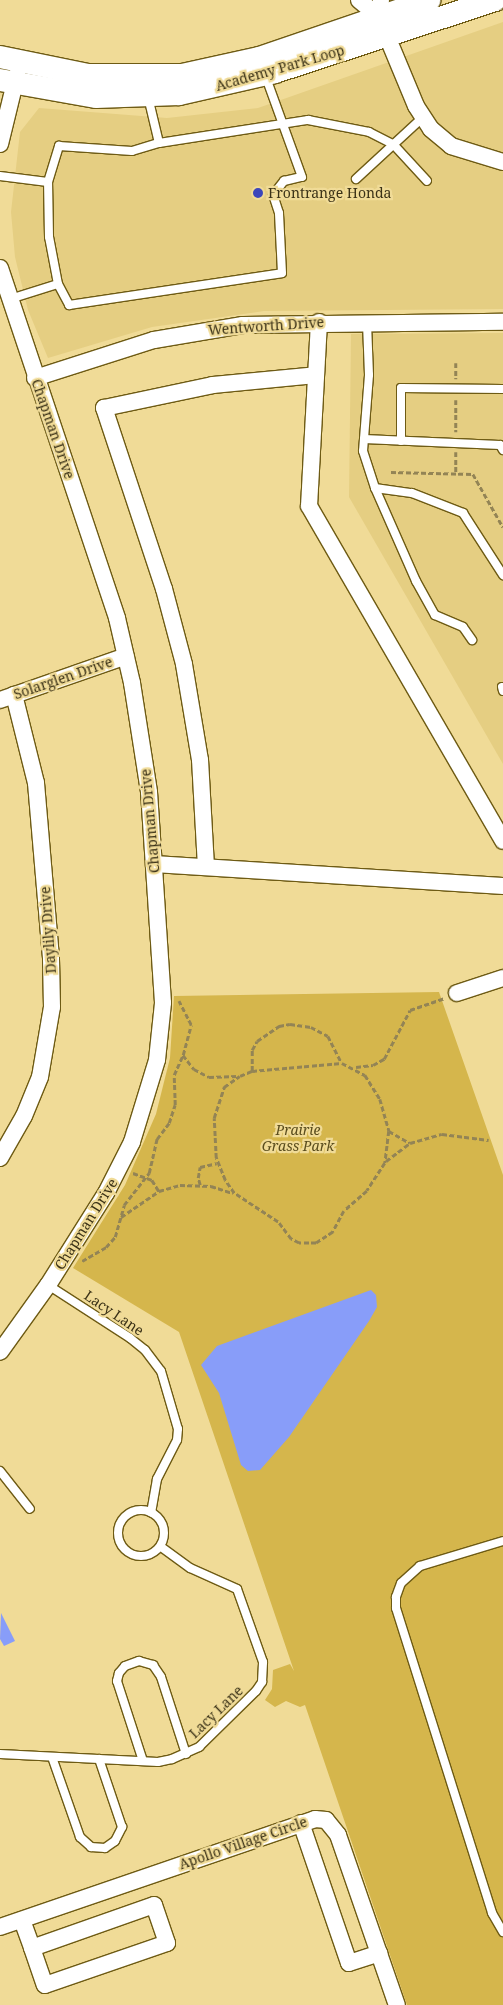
<!DOCTYPE html>
<style>
body{margin:0}
#map{position:relative;width:503px;height:2005px;overflow:hidden;background:#f0db97;font-family:"Noto Serif",serif}
div>[style]{position:absolute}
[style*='--x']{left:calc(var(--x)*1px);top:calc(var(--y)*1px);width:calc(var(--w)*1px);rotate:calc(var(--a)*1deg)}
.built>*{inset:0;background:#e5ce82}
.green>*{inset:0;background:#d5b64c}
.water>*{inset:0;background:#889df9}
.path>*{height:2.5px;margin-top:-1.25px;transform-origin:0;background:repeating-linear-gradient(90deg,#938455 0 5px,transparent 0 7.5px)}
.roads{filter:drop-shadow(1px 0 #6e5b14) drop-shadow(-1px 0 #6e5b14) drop-shadow(0 1px #6e5b14) drop-shadow(0 -1px #6e5b14)}
.lane>*{height:8px;margin:-4px;padding:0 4px;transform-origin:4px;border-radius:4px;background:#fff}
.lane>.ring{margin:-4px;padding:0;box-sizing:content-box;background:none;border:8px solid #fff;border-radius:50%}
.street>*{height:16px;margin:-8px;padding:0 8px;transform-origin:8px;border-radius:8px;background:#fff}
.secondary>*{height:22px;margin:-11px;padding:0 11px;transform-origin:11px;border-radius:11px;background:#fff}
.dots>*{width:14px;height:14px;translate:-50% -50%;box-sizing:border-box;border:2px solid #f0db97;border-radius:50%}
span{translate:-50% -50%;white-space:nowrap;text-align:center;line-height:1.15;-webkit-text-stroke:4.5px #f0db97;paint-order:stroke}
.street-label{font-size:14px;color:#3b3217}
.poi-label{font-size:14px;color:#3b3217}
.left{translate:0 -50%;text-align:left}
.park-label{font-size:14px;color:#594c1d;font-style:italic}
</style>
<div id="map">
<div class="built">
<i style="clip-path:polygon(503px 22px,503px 309px,264px 311px,152px 327px,48px 358px,28px 310px,15px 257px,11px 212px,20px 132px,39px 108px,167px 118px,258px 108px)"></i>
<i style="clip-path:polygon(503px 333px,503px 764px,349px 497px,351px 334px)"></i>
</div>
<div class="green">
<i style="clip-path:polygon(439px 992px,503px 1175px,503px 2005px,407px 2005px,305px 1705px,300px 1707px,286px 1701px,275px 1707px,265px 1700px,272px 1689px,273px 1670px,290px 1664px,294px 1671px,179px 1332px,73px 1268px,125px 1185px,156px 1114px,170px 1058px,174px 996px)"></i>
</div>
<div class="water">
<i style="clip-path:polygon(371px 1290px,376px 1295px,377px 1307px,369px 1321px,289px 1437px,260px 1470px,248px 1471px,241px 1465px,219px 1393px,201px 1365px,217px 1346px)"></i>
<i style="clip-path:polygon(1px 1613px,15px 1641px,4px 1646px,0 1639px)"></i>
</div>
<div class="path">
<i style="--x:456;--y:363;--w:16;--a:90"></i>
<i style="--x:456;--y:400;--w:32;--a:90"></i>
<i style="--x:456;--y:452;--w:21;--a:90"></i>
<i style="--x:391;--y:472;--w:82;--a:1.4"></i>
<i style="--x:473;--y:474;--w:61;--a:60.5"></i>
<i style="--x:183;--y:1055;--w:18;--a:52"></i>
<i style="--x:194;--y:1069;--w:17;--a:28"></i>
<i style="--x:209;--y:1077;--w:28;--a:-2"></i>
<i style="--x:342;--y:1063;--w:26;--a:28"></i>
<i style="--x:365;--y:1075;--w:28;--a:58"></i>
<i style="--x:380;--y:1099;--w:33;--a:74"></i>
<i style="--x:389;--y:1131;--w:32;--a:97"></i>
<i style="--x:385;--y:1163;--w:33;--a:123"></i>
<i style="--x:367;--y:1191;--w:30;--a:139"></i>
<i style="--x:344;--y:1211;--w:24;--a:118"></i>
<i style="--x:333;--y:1232;--w:20;--a:147"></i>
<i style="--x:316;--y:1243;--w:17;--a:180"></i>
<i style="--x:299;--y:1243;--w:9;--a:-153"></i>
<i style="--x:291;--y:1239;--w:21;--a:-127"></i>
<i style="--x:278;--y:1222;--w:53;--a:-146.6"></i>
<i style="--x:234;--y:1193;--w:16;--a:-125"></i>
<i style="--x:225;--y:1180;--w:24;--a:-112"></i>
<i style="--x:216;--y:1158;--w:40;--a:-92.9"></i>
<i style="--x:214;--y:1118;--w:33;--a:-72"></i>
<i style="--x:224;--y:1087;--w:19;--a:-35"></i>
<i style="--x:240;--y:1076;--w:13;--a:-23"></i>
<i style="--x:252;--y:1071;--w:90;--a:-5.1"></i>
<i style="--x:356;--y:1067;--w:17;--a:-7"></i>
<i style="--x:373;--y:1065;--w:13;--a:-29"></i>
<i style="--x:384;--y:1059;--w:55;--a:-62"></i>
<i style="--x:410;--y:1010;--w:36;--a:-19"></i>
<i style="--x:252;--y:1071;--w:21;--a:-90"></i>
<i style="--x:252;--y:1050;--w:10;--a:-61"></i>
<i style="--x:257;--y:1041;--w:27;--a:-34"></i>
<i style="--x:279;--y:1026;--w:11;--a:-10"></i>
<i style="--x:290;--y:1024;--w:21;--a:8"></i>
<i style="--x:311;--y:1027;--w:19;--a:28"></i>
<i style="--x:328;--y:1036;--w:30;--a:63"></i>
<i style="--x:389;--y:1131;--w:24;--a:30"></i>
<i style="--x:386;--y:1161;--w:30;--a:-37"></i>
<i style="--x:410;--y:1143;--w:33;--a:-16"></i>
<i style="--x:442;--y:1134;--w:47;--a:7.3"></i>
<i style="--x:133;--y:1173;--w:20;--a:20"></i>
<i style="--x:152;--y:1180;--w:13;--a:58"></i>
<i style="--x:200;--y:1185;--w:7;--a:-106"></i>
<i style="--x:198;--y:1178;--w:11;--a:-80"></i>
<i style="--x:200;--y:1167;--w:17;--a:-13"></i>
<i style="--x:121;--y:1217;--w:46;--a:-34.4"></i>
<i style="--x:159;--y:1191;--w:22;--a:-16"></i>
<i style="--x:180;--y:1185;--w:31;--a:2"></i>
<i style="--x:211;--y:1186;--w:23;--a:18"></i>
<i style="--x:82;--y:1261;--w:28;--a:-30"></i>
<i style="--x:106;--y:1247;--w:13;--a:-48"></i>
<i style="--x:115;--y:1237;--w:33;--a:-74"></i>
<i style="--x:124;--y:1205;--w:41;--a:-52"></i>
<i style="--x:149;--y:1173;--w:35;--a:-77"></i>
<i style="--x:157;--y:1139;--w:20;--a:-53"></i>
<i style="--x:169;--y:1123;--w:19;--a:-72"></i>
<i style="--x:175;--y:1105;--w:30;--a:-92"></i>
<i style="--x:174;--y:1075;--w:22;--a:-66"></i>
<i style="--x:183;--y:1055;--w:31;--a:-75"></i>
<i style="--x:191;--y:1025;--w:27;--a:-117"></i>
</div>
<div class="roads">
<div class="lane">
<i style="--x:159;--y:143;--w:151;--a:-8.8"></i>
<i style="--x:308;--y:120;--w:62;--a:11.1"></i>
<i style="--x:369;--y:132;--w:27;--a:27"></i>
<i style="--x:393;--y:144;--w:50;--a:47.4"></i>
<i style="--x:0;--y:176;--w:48;--a:7.1"></i>
<i style="--x:48;--y:182;--w:38;--a:-73"></i>
<i style="--x:59;--y:146;--w:73;--a:3.9"></i>
<i style="--x:132;--y:151;--w:28;--a:-17"></i>
<i style="--x:159;--y:143;--w:47;--a:-103.4"></i>
<i style="--x:356;--y:179;--w:90;--a:-42.7"></i>
<i style="--x:58;--y:284;--w:24;--a:62"></i>
<i style="--x:69;--y:305;--w:215;--a:-8.5"></i>
<i style="--x:282;--y:273;--w:60;--a:-92.9"></i>
<i style="--x:279;--y:213;--w:19;--a:-108"></i>
<i style="--x:273;--y:195;--w:18;--a:-52"></i>
<i style="--x:284;--y:181;--w:18;--a:-13"></i>
<i style="--x:302;--y:177;--w:109;--a:-109.9"></i>
<i style="--x:10;--y:299;--w:50;--a:-17.4"></i>
<i style="--x:58;--y:284;--w:48;--a:-100.8"></i>
<i style="--x:49;--y:237;--w:55;--a:-91"></i>
<i style="--x:367;--y:323;--w:52;--a:87.8"></i>
<i style="--x:369;--y:375;--w:76;--a:94.5"></i>
<i style="--x:363;--y:451;--w:39;--a:72"></i>
<i style="--x:375;--y:488;--w:102;--a:66.2"></i>
<i style="--x:416;--y:581;--w:39;--a:61"></i>
<i style="--x:435;--y:615;--w:30;--a:23"></i>
<i style="--x:463;--y:627;--w:16;--a:55"></i>
<i style="--x:364;--y:439;--w:136;--a:2.5"></i>
<i style="--x:500;--y:445;--w:6;--a:59"></i>
<i style="--x:401;--y:441;--w:53;--a:-90"></i>
<i style="--x:401;--y:388;--w:102;--a:0.6"></i>
<i style="--x:375;--y:488;--w:37;--a:8"></i>
<i style="--x:412;--y:493;--w:55;--a:21.4"></i>
<i style="--x:463;--y:513;--w:74;--a:57.2"></i>
<i style="--x:502;--y:687;--w:4;--a:76"></i>
<i style="--x:48;--y:1285;--w:98;--a:32.9"></i>
<i style="--x:130;--y:1338;--w:19;--a:39"></i>
<i style="--x:145;--y:1350;--w:26;--a:53"></i>
<i style="--x:161;--y:1371;--w:60;--a:73.7"></i>
<i style="--x:178;--y:1429;--w:11;--a:95"></i>
<i style="--x:177;--y:1440;--w:44;--a:117.1"></i>
<i style="--x:157;--y:1479;--w:34;--a:100"></i>
<i style="--x:0;--y:1471;--w:48;--a:51.7"></i>
<i class="ring" style="left:118px;top:1510px;width:38px;height:38px"></i>
<i style="--x:503;--y:1541;--w:87;--a:163.2"></i>
<i style="--x:420;--y:1566;--w:25;--a:138"></i>
<i style="--x:401;--y:1583;--w:15;--a:110"></i>
<i style="--x:396;--y:1597;--w:11;--a:90"></i>
<i style="--x:396;--y:1608;--w:320;--a:72.5"></i>
<i style="--x:492;--y:1913;--w:22;--a:60"></i>
<i style="--x:0;--y:1754;--w:158;--a:2.9"></i>
<i style="--x:158;--y:1762;--w:14;--a:-12"></i>
<i style="--x:172;--y:1759;--w:30;--a:-24"></i>
<i style="--x:199;--y:1747;--w:80;--a:-44.5"></i>
<i style="--x:256;--y:1691;--w:11;--a:-56"></i>
<i style="--x:262;--y:1682;--w:20;--a:-87"></i>
<i style="--x:263;--y:1662;--w:77;--a:-109.6"></i>
<i style="--x:237;--y:1589;--w:51;--a:-155.9"></i>
<i style="--x:190;--y:1568;--w:36;--a:-144"></i>
<i style="--x:52;--y:1757;--w:85;--a:70.7"></i>
<i style="--x:80;--y:1837;--w:15;--a:42"></i>
<i style="--x:91;--y:1847;--w:14;--a:4"></i>
<i style="--x:105;--y:1848;--w:12;--a:-35"></i>
<i style="--x:115;--y:1841;--w:16;--a:-63"></i>
<i style="--x:122;--y:1827;--w:72;--a:-108.7"></i>
<i style="--x:143;--y:1761;--w:84;--a:-108"></i>
<i style="--x:117;--y:1681;--w:8;--a:-76"></i>
<i style="--x:119;--y:1673;--w:9;--a:-49"></i>
<i style="--x:125;--y:1666;--w:15;--a:-20"></i>
<i style="--x:139;--y:1661;--w:15;--a:16"></i>
<i style="--x:153;--y:1665;--w:14;--a:56"></i>
<i style="--x:161;--y:1677;--w:81;--a:72"></i>
</div>
<div class="street">
<i style="--x:359;--y:0;--w:26;--a:40"></i>
<i style="--x:381;--y:0;--w:17;--a:97"></i>
<i style="--x:379;--y:17;--w:96;--a:67.4"></i>
<i style="--x:416;--y:106;--w:27;--a:57"></i>
<i style="--x:431;--y:129;--w:26;--a:40"></i>
<i style="--x:451;--y:146;--w:54;--a:17.1"></i>
<i style="--x:0;--y:144;--w:72;--a:-76.3"></i>
<i style="--x:0;--y:268;--w:369;--a:71.5"></i>
<i style="--x:117;--y:618;--w:67;--a:77"></i>
<i style="--x:132;--y:683;--w:110;--a:81.1"></i>
<i style="--x:149;--y:792;--w:211;--a:86.2"></i>
<i style="--x:163;--y:1003;--w:57;--a:96"></i>
<i style="--x:157;--y:1060;--w:86;--a:107"></i>
<i style="--x:132;--y:1142;--w:57;--a:117"></i>
<i style="--x:106;--y:1193;--w:109;--a:122.2"></i>
<i style="--x:48;--y:1285;--w:82;--a:125.6"></i>
<i style="--x:319;--y:322;--w:184;--a:93.1"></i>
<i style="--x:309;--y:506;--w:387;--a:59.9"></i>
<i style="--x:35;--y:378;--w:125;--a:-17.7"></i>
<i style="--x:154;--y:340;--w:90;--a:-9.6"></i>
<i style="--x:243;--y:325;--w:260;--a:-0.7"></i>
<i style="--x:0;--y:700;--w:133;--a:-19.2"></i>
<i style="--x:154;--y:864;--w:350;--a:3.6"></i>
<i style="--x:206;--y:867;--w:107;--a:-93.2"></i>
<i style="--x:200;--y:760;--w:97;--a:-99.5"></i>
<i style="--x:184;--y:664;--w:78;--a:-104.9"></i>
<i style="--x:164;--y:589;--w:191;--a:-108.3"></i>
<i style="--x:104;--y:408;--w:111;--a:-11.9"></i>
<i style="--x:213;--y:385;--w:103;--a:-5.5"></i>
<i style="--x:457;--y:993;--w:48;--a:-18.1"></i>
<i style="--x:0;--y:1158;--w:48;--a:-60.3"></i>
<i style="--x:24;--y:1116;--w:42;--a:-67.7"></i>
<i style="--x:40;--y:1077;--w:71;--a:-80.3"></i>
<i style="--x:52;--y:1007;--w:49;--a:-91.2"></i>
<i style="--x:51;--y:958;--w:176;--a:-94.9"></i>
<i style="--x:36;--y:783;--w:91;--a:-104"></i>
<i style="--x:301;--y:1823;--w:148;--a:71.1"></i>
<i style="--x:349;--y:1963;--w:32;--a:-18"></i>
<i style="--x:22;--y:1920;--w:30;--a:70"></i>
<i style="--x:32;--y:1948;--w:39;--a:71"></i>
<i style="--x:45;--y:1985;--w:129;--a:-19"></i>
<i style="--x:167;--y:1943;--w:40;--a:-108.9"></i>
<i style="--x:154;--y:1905;--w:129;--a:160.6"></i>
<i style="--x:0;--y:1927;--w:333;--a:-18.9"></i>
<i style="--x:315;--y:1819;--w:11;--a:5"></i>
<i style="--x:326;--y:1820;--w:19;--a:51"></i>
<i style="--x:338;--y:1835;--w:180;--a:70.9"></i>
</div>
<div class="secondary">
<i style="--x:0;--y:57;--w:90;--a:11.6"></i>
<i style="--x:88;--y:75;--w:94;--a:0"></i>
<i style="--x:182;--y:75;--w:79;--a:-12.4"></i>
<i style="--x:259;--y:58;--w:180;--a:-18.8"></i>
<i style="--x:0;--y:80;--w:97;--a:10"></i>
<i style="--x:96;--y:97;--w:83;--a:-2.1"></i>
<i style="--x:179;--y:94;--w:98;--a:-12.9"></i>
<i style="--x:275;--y:72;--w:231;--a:-18.1"></i>
</div>
</div>
<div class="dots">
<i style="left:258px;top:193px;background:#3c46ba"></i>
</div>
<div class="street-label">
<span style="left:280px;top:68px;rotate:-16deg">Academy Park Loop</span>
<span style="left:266px;top:326px;rotate:-4deg">Wentworth Drive</span>
<span style="left:53px;top:429px;rotate:71deg">Chapman Drive</span>
<span style="left:63px;top:678px;rotate:-19deg">Solarglen Drive</span>
<span style="left:150px;top:821px;rotate:-95deg">Chapman Drive</span>
<span style="left:48px;top:930px;rotate:-94deg">Daylily Drive</span>
<span style="left:86px;top:1224px;rotate:-58deg">Chapman Drive</span>
<span style="left:114px;top:1313px;rotate:34deg">Lacy Lane</span>
<span style="left:216px;top:1712px;rotate:-44deg">Lacy Lane</span>
<span style="left:243px;top:1843px;rotate:-19deg">Apollo Village Circle</span>
</div>
<div class="poi-label">
<span class="left" style="left:268px;top:193px">Frontrange Honda</span>
</div>
<div class="park-label">
<span style="left:298px;top:1138px">Prairie<br>Grass Park</span>
</div>
</div>
